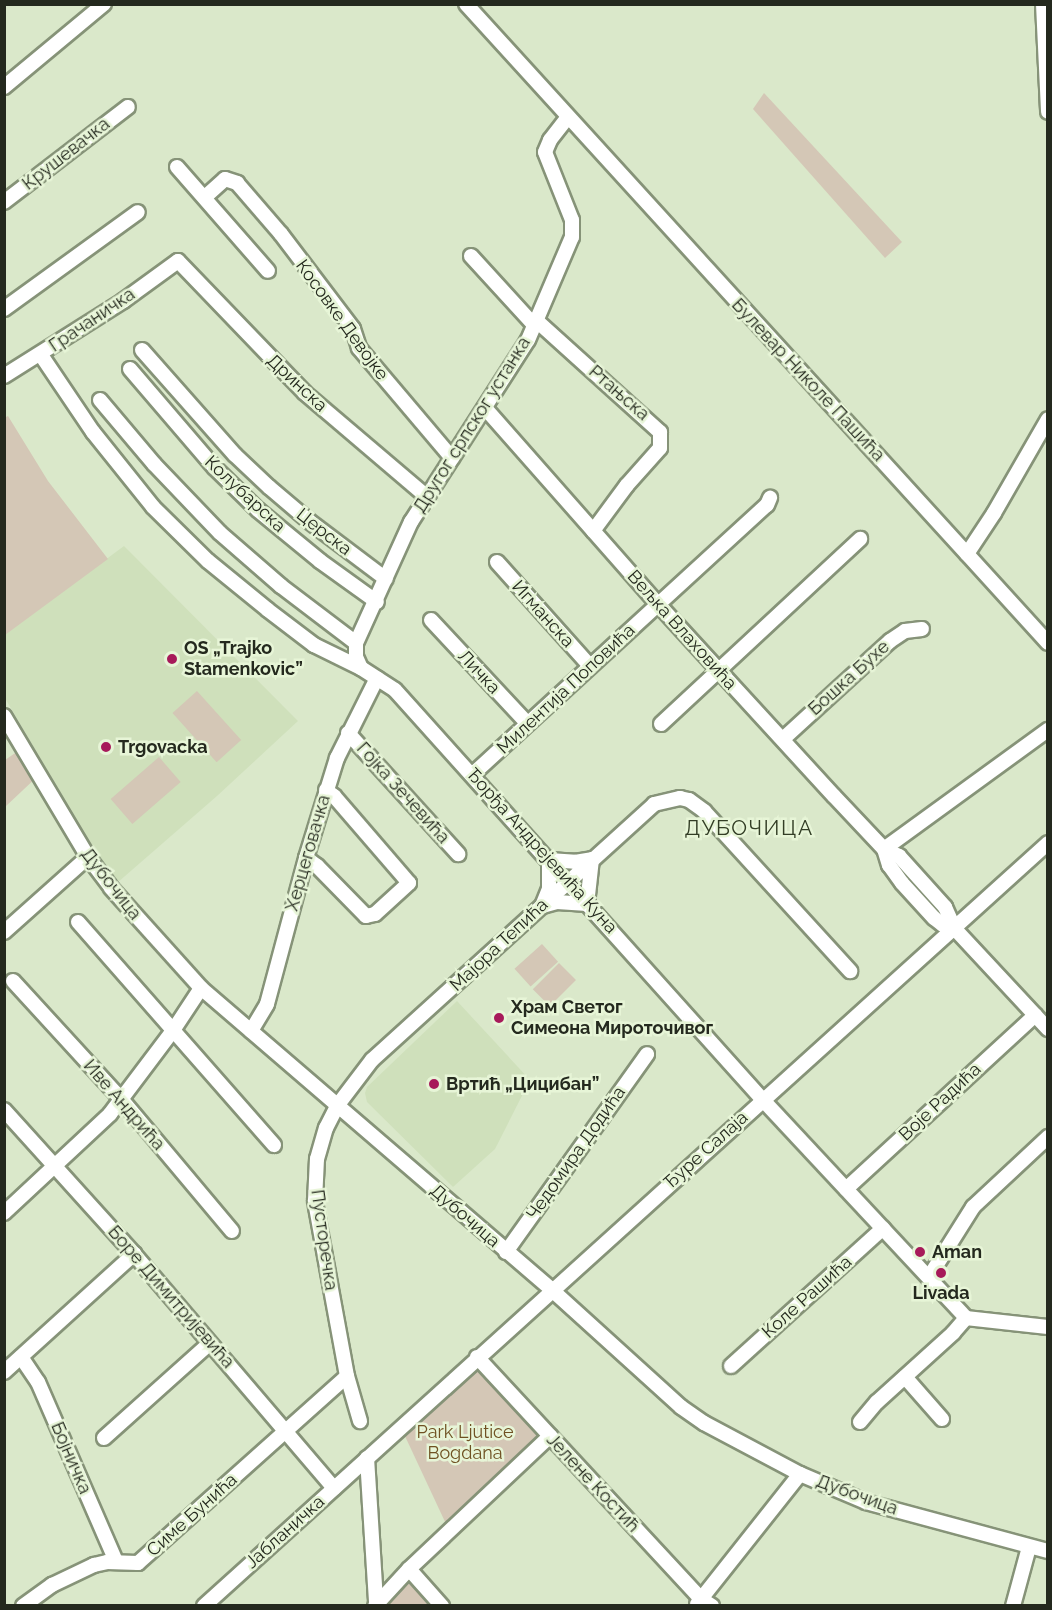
<!DOCTYPE html>
<meta charset="utf-8">
<style>
body{margin:0}
#map{position:relative;width:1052px;height:1610px;overflow:hidden;background:#dae8ca;font-family:Raleway,sans-serif}
div>[style]{position:absolute}
[style*='--x']{left:calc(var(--x)*1px);top:calc(var(--y)*1px);width:calc(var(--w)*1px);rotate:calc(var(--a)*1deg)}
.built>*{inset:0;background:#cfe0bb}
.green>*{inset:0;background:#d4c7b6;transform-origin:0 0}
.roads{filter:drop-shadow(2px 0 #869378) drop-shadow(-2px 0 #869378) drop-shadow(0 2px #869378) drop-shadow(0 -2px #869378)}
.minor>*{height:14px;margin:-7px;padding:0 7px;transform-origin:7px;border-radius:7px;background:#fff}
.dots>*{width:16px;height:16px;translate:-50% -50%;box-sizing:border-box;border:3px solid #e7f5d7;border-radius:50%}
span{translate:-50% -50%;white-space:nowrap;text-align:center;line-height:1.15;-webkit-text-stroke:5px #e7f5d7;paint-order:stroke}
.street-label{font-size:18px;color:#24291e}
.poi-label{font-size:18px;color:#24291e;font-weight:700}
.left{translate:0 -50%;text-align:left}
.park-label{font-size:18px;color:#6f5122}
.quarter-label{font-size:21px;color:#323d25;letter-spacing:1.5px}
.frame{position:absolute;inset:0;border:6px solid #24291e;pointer-events:none}
</style>
<div id="map">
<div class="built">
<i style="clip-path:polygon(124px 546px,298px 721px,217px 796px,117px 883px,92px 847px,5px 698px,4px 635px)"></i>
<i style="clip-path:polygon(457px 1001px,530px 1080px,495px 1149px,453px 1187px,367px 1102px,365px 1093px,367px 1087px)"></i>
</div>
<div class="green">
<i style="clip-path:polygon(764px 93px,902px 242px,885px 258px,753px 109px)"></i>
<i style="clip-path:polygon(8px 416px,48px 481px,108px 559px,5px 635px,4px 418px)"></i>
<i style="left:197px;top:691px;width:66px;height:33px;rotate:48deg"></i>
<i style="clip-path:polygon(24px 747px,39px 775px,5px 807px,5px 760px)"></i>
<i style="left:159px;top:757px;width:33px;height:64px;rotate:49deg"></i>
<i style="left:542px;top:944px;width:24px;height:37px;rotate:48deg"></i>
<i style="left:559px;top:963px;width:24px;height:37px;rotate:45deg"></i>
<i style="clip-path:polygon(479px 1366px,543px 1435px,447px 1526px,404px 1434px)"></i>
<i style="clip-path:polygon(403px 1581px,412px 1581px,434px 1606px,386px 1606px,388px 1596px)"></i>
</div>
<div class="roads">
<div class="minor">
<i style="--x:466;--y:4;--w:864;--a:47.67"></i>
<i style="--x:1043;--y:4;--w:108;--a:87.3"></i>
<i style="--x:4;--y:87;--w:130;--a:-39.7"></i>
<i style="--x:177;--y:167;--w:138;--a:48.8"></i>
<i style="--x:205;--y:197;--w:27;--a:-42"></i>
<i style="--x:225;--y:179;--w:13;--a:18"></i>
<i style="--x:237;--y:183;--w:67;--a:49.2"></i>
<i style="--x:281;--y:234;--w:119;--a:52.8"></i>
<i style="--x:353;--y:329;--w:20;--a:72"></i>
<i style="--x:359;--y:348;--w:144;--a:49.8"></i>
<i style="--x:4;--y:202;--w:156;--a:-37.5"></i>
<i style="--x:471;--y:256;--w:95;--a:47.6"></i>
<i style="--x:4;--y:309;--w:165;--a:-35.9"></i>
<i style="--x:537;--y:321;--w:166;--a:42.1"></i>
<i style="--x:660;--y:432;--w:16;--a:90"></i>
<i style="--x:660;--y:448;--w:50;--a:131.7"></i>
<i style="--x:627;--y:485;--w:57;--a:126.5"></i>
<i style="--x:142;--y:350;--w:140;--a:48.5"></i>
<i style="--x:235;--y:455;--w:47;--a:43.3"></i>
<i style="--x:269;--y:487;--w:52;--a:40.4"></i>
<i style="--x:309;--y:521;--w:96;--a:37"></i>
<i style="--x:41;--y:355;--w:93;--a:56"></i>
<i style="--x:93;--y:432;--w:96;--a:51.3"></i>
<i style="--x:153;--y:507;--w:77;--a:44.5"></i>
<i style="--x:208;--y:561;--w:77;--a:39.2"></i>
<i style="--x:268;--y:610;--w:58;--a:37.3"></i>
<i style="--x:314;--y:645;--w:52;--a:26.1"></i>
<i style="--x:361;--y:668;--w:40;--a:32.9"></i>
<i style="--x:395;--y:690;--w:550;--a:48.1"></i>
<i style="--x:762;--y:1099;--w:299;--a:47"></i>
<i style="--x:966;--y:1318;--w:82;--a:6.3"></i>
<i style="--x:130;--y:369;--w:130;--a:49.4"></i>
<i style="--x:215;--y:468;--w:60;--a:44.3"></i>
<i style="--x:258;--y:510;--w:80;--a:39.4"></i>
<i style="--x:320;--y:561;--w:70;--a:35.7"></i>
<i style="--x:4;--y:376;--w:141;--a:-32.2"></i>
<i style="--x:123;--y:301;--w:68;--a:-36"></i>
<i style="--x:178;--y:261;--w:183;--a:46.1"></i>
<i style="--x:305;--y:393;--w:159;--a:40.4"></i>
<i style="--x:100;--y:400;--w:84;--a:49.8"></i>
<i style="--x:154;--y:464;--w:95;--a:46.3"></i>
<i style="--x:220;--y:533;--w:81;--a:41"></i>
<i style="--x:281;--y:586;--w:94;--a:37.2"></i>
<i style="--x:485;--y:408;--w:261;--a:48.6"></i>
<i style="--x:658;--y:604;--w:260;--a:47.5"></i>
<i style="--x:834;--y:796;--w:73;--a:46.7"></i>
<i style="--x:884;--y:849;--w:17;--a:25"></i>
<i style="--x:899;--y:856;--w:69;--a:48"></i>
<i style="--x:945;--y:907;--w:24;--a:66"></i>
<i style="--x:955;--y:929;--w:137;--a:47.1"></i>
<i style="--x:967;--y:554;--w:49;--a:-56.6"></i>
<i style="--x:994;--y:513;--w:108;--a:-60.1"></i>
<i style="--x:497;--y:562;--w:140;--a:48.2"></i>
<i style="--x:431;--y:620;--w:141;--a:47"></i>
<i style="--x:361;--y:668;--w:12;--a:-114"></i>
<i style="--x:356;--y:657;--w:14;--a:-90"></i>
<i style="--x:356;--y:643;--w:133;--a:-65.6"></i>
<i style="--x:411;--y:522;--w:216;--a:-57.3"></i>
<i style="--x:528;--y:340;--w:112;--a:-66.9"></i>
<i style="--x:572;--y:237;--w:17;--a:-90"></i>
<i style="--x:572;--y:220;--w:73;--a:-111.7"></i>
<i style="--x:545;--y:152;--w:13;--a:-67"></i>
<i style="--x:550;--y:140;--w:29;--a:-52"></i>
<i style="--x:4;--y:716;--w:164;--a:59.2"></i>
<i style="--x:88;--y:857;--w:39;--a:53"></i>
<i style="--x:111;--y:888;--w:135;--a:48"></i>
<i style="--x:201;--y:988;--w:463;--a:40.7"></i>
<i style="--x:552;--y:1290;--w:174;--a:42.2"></i>
<i style="--x:681;--y:1407;--w:28;--a:35"></i>
<i style="--x:704;--y:1423;--w:109;--a:28"></i>
<i style="--x:800;--y:1474;--w:72;--a:23"></i>
<i style="--x:866;--y:1502;--w:188;--a:15.1"></i>
<i style="--x:661;--y:724;--w:272;--a:-42.9"></i>
<i style="--x:348;--y:733;--w:164;--a:47.7"></i>
<i style="--x:783;--y:739;--w:145;--a:-42.5"></i>
<i style="--x:890;--y:641;--w:18;--a:-34"></i>
<i style="--x:905;--y:631;--w:17;--a:-7"></i>
<i style="--x:473;--y:774;--w:398;--a:-42.5"></i>
<i style="--x:767;--y:505;--w:8;--a:-67"></i>
<i style="--x:884;--y:849;--w:203;--a:-36"></i>
<i style="--x:884;--y:849;--w:17;--a:73"></i>
<i style="--x:889;--y:865;--w:22;--a:54"></i>
<i style="--x:902;--y:883;--w:47;--a:47.6"></i>
<i style="--x:934;--y:918;--w:11;--a:38"></i>
<i style="--x:943;--y:925;--w:13;--a:18"></i>
<i style="--x:306;--y:858;--w:14;--a:36"></i>
<i style="--x:317;--y:866;--w:70;--a:45.6"></i>
<i style="--x:366;--y:916;--w:9;--a:-13"></i>
<i style="--x:375;--y:914;--w:46;--a:-42.4"></i>
<i style="--x:409;--y:883;--w:115;--a:-130.8"></i>
<i style="--x:334;--y:796;--w:10;--a:-143"></i>
<i style="--x:592;--y:859;--w:45;--a:96.3"></i>
<i style="--x:587;--y:904;--w:30;--a:-176"></i>
<i style="--x:557;--y:902;--w:16;--a:165"></i>
<i style="--x:542;--y:906;--w:18;--a:-68"></i>
<i style="--x:549;--y:889;--w:29;--a:-90"></i>
<i style="--x:549;--y:860;--w:26;--a:4"></i>
<i style="--x:575;--y:862;--w:17;--a:-10"></i>
<i style="--x:78;--y:922;--w:297;--a:48.7"></i>
<i style="--x:4;--y:932;--w:113;--a:-41.8"></i>
<i style="--x:13;--y:981;--w:161;--a:47.5"></i>
<i style="--x:122;--y:1100;--w:171;--a:50"></i>
<i style="--x:251;--y:1031;--w:31;--a:-59"></i>
<i style="--x:267;--y:1004;--w:151;--a:-75"></i>
<i style="--x:306;--y:858;--w:105;--a:-72.8"></i>
<i style="--x:337;--y:758;--w:89;--a:-63.4"></i>
<i style="--x:4;--y:1110;--w:194;--a:47.9"></i>
<i style="--x:134;--y:1254;--w:308;--a:49.5"></i>
<i style="--x:846;--y:1189;--w:257;--a:-42.6"></i>
<i style="--x:4;--y:1213;--w:145;--a:-43"></i>
<i style="--x:110;--y:1114;--w:106;--a:-53"></i>
<i style="--x:174;--y:1029;--w:49;--a:-56.6"></i>
<i style="--x:506;--y:1252;--w:243;--a:-54.5"></i>
<i style="--x:929;--y:1277;--w:83;--a:-57.8"></i>
<i style="--x:973;--y:1207;--w:103;--a:-43"></i>
<i style="--x:21;--y:1357;--w:30;--a:56"></i>
<i style="--x:38;--y:1382;--w:195;--a:66.5"></i>
<i style="--x:477;--y:1357;--w:330;--a:47.2"></i>
<i style="--x:701;--y:1599;--w:13;--a:32"></i>
<i style="--x:731;--y:1366;--w:205;--a:-42.2"></i>
<i style="--x:4;--y:1372;--w:176;--a:-42.2"></i>
<i style="--x:347;--y:1376;--w:47;--a:73.9"></i>
<i style="--x:905;--y:1377;--w:56;--a:48.6"></i>
<i style="--x:860;--y:1422;--w:26;--a:-50"></i>
<i style="--x:877;--y:1402;--w:103;--a:-42.2"></i>
<i style="--x:953;--y:1333;--w:20;--a:-49"></i>
<i style="--x:104;--y:1438;--w:142;--a:-41.9"></i>
<i style="--x:367;--y:1458;--w:144;--a:86.4"></i>
<i style="--x:409;--y:1569;--w:50;--a:48.3"></i>
<i style="--x:697;--y:1604;--w:166;--a:-51.6"></i>
<i style="--x:23;--y:1606;--w:36;--a:-36"></i>
<i style="--x:52;--y:1585;--w:47;--a:-25.5"></i>
<i style="--x:94;--y:1565;--w:13;--a:-13"></i>
<i style="--x:107;--y:1562;--w:31;--a:2"></i>
<i style="--x:138;--y:1563;--w:280;--a:-41.8"></i>
<i style="--x:347;--y:1376;--w:178;--a:-100.4"></i>
<i style="--x:315;--y:1201;--w:42;--a:-87.3"></i>
<i style="--x:317;--y:1159;--w:32;--a:-74"></i>
<i style="--x:326;--y:1128;--w:25;--a:-63"></i>
<i style="--x:337;--y:1106;--w:58;--a:-52.7"></i>
<i style="--x:372;--y:1060;--w:381;--a:-42.2"></i>
<i style="--x:654;--y:804;--w:27;--a:-13"></i>
<i style="--x:680;--y:798;--w:9;--a:13"></i>
<i style="--x:689;--y:800;--w:19;--a:36"></i>
<i style="--x:704;--y:811;--w:217;--a:47.6"></i>
<i style="--x:204;--y:1606;--w:1138;--a:-42.11"></i>
<i style="--x:375;--y:1606;--w:50;--a:-47.4"></i>
<i style="--x:409;--y:1569;--w:194;--a:-43.3"></i>
<i style="--x:1013;--y:1606;--w:61;--a:-74.8"></i>
</div>
</div>
<div class="dots">
<i style="left:172px;top:659px;background:#a71a5a"></i>
<i style="left:106px;top:747px;background:#a71a5a"></i>
<i style="left:499px;top:1018px;background:#a71a5a"></i>
<i style="left:434px;top:1084px;background:#a71a5a"></i>
<i style="left:920px;top:1252px;background:#a71a5a"></i>
<i style="left:941px;top:1273px;background:#a71a5a"></i>
</div>
<div class="street-label">
<span style="left:66px;top:154px;rotate:-38deg">Крушевачка</span>
<span style="left:92px;top:320px;rotate:-34deg">Грачаничка</span>
<span style="left:342px;top:320px;rotate:54deg">Косовке Девојке</span>
<span style="left:808px;top:380px;rotate:47deg">Булевар Николе Пашића</span>
<span style="left:297px;top:383px;rotate:43deg">Дринска</span>
<span style="left:619px;top:393px;rotate:41deg">Ртањска</span>
<span style="left:472px;top:425px;rotate:-58deg">Другог српског устанка</span>
<span style="left:245px;top:494px;rotate:43deg">Колубарска</span>
<span style="left:324px;top:532px;rotate:38deg">Церска</span>
<span style="left:543px;top:614px;rotate:48deg">Игманска</span>
<span style="left:682px;top:630px;rotate:48deg">Вељка Влаховића</span>
<span style="left:479px;top:672px;rotate:47deg">Личка</span>
<span style="left:849px;top:678px;rotate:-42deg">Бошка Бухе</span>
<span style="left:566px;top:689px;rotate:-43deg">Милентија Поповића</span>
<span style="left:403px;top:793px;rotate:48deg">Гојка Зечевића</span>
<span style="left:542px;top:851px;rotate:48deg">Ђорђа Андрејевића Куна</span>
<span style="left:308px;top:853px;rotate:-74deg">Херцеговачка</span>
<span style="left:111px;top:884px;rotate:52deg">Дубочица</span>
<span style="left:499px;top:945px;rotate:-43deg">Мајора Тепића</span>
<span style="left:940px;top:1102px;rotate:-43deg">Воје Радића</span>
<span style="left:124px;top:1105px;rotate:49deg">Иве Андрића</span>
<span style="left:706px;top:1150px;rotate:-42deg">Ђуре Салаја</span>
<span style="left:576px;top:1153px;rotate:-55deg">Чедомира Додића</span>
<span style="left:465px;top:1216px;rotate:41deg">Дубочица</span>
<span style="left:324px;top:1240px;rotate:82deg">Пусторечка</span>
<span style="left:171px;top:1297px;rotate:49deg">Боре Димитријевића</span>
<span style="left:807px;top:1297px;rotate:-42deg">Коле Рашића</span>
<span style="left:71px;top:1458px;rotate:67deg">Бојничка</span>
<span style="left:593px;top:1483px;rotate:47deg">Јелене Костић</span>
<span style="left:857px;top:1495px;rotate:20deg">Дубочица</span>
<span style="left:192px;top:1515px;rotate:-42deg">Симе Бунића</span>
<span style="left:285px;top:1532px;rotate:-42deg">Јабланичка</span>
</div>
<div class="poi-label">
<span class="left" style="left:184px;top:659px">OS „Trajko<br>Stamenkovic”</span>
<span class="left" style="left:118px;top:747px">Trgovacka</span>
<span class="left" style="left:511px;top:1018px">Храм Светог<br>Симеона Мироточивог</span>
<span class="left" style="left:446px;top:1084px">Вртић „Цицибан”</span>
<span class="left" style="left:932px;top:1252px">Aman</span>
<span style="left:941px;top:1293px">Livada</span>
</div>
<div class="park-label">
<span style="left:465px;top:1443px">Park Ljutice<br>Bogdana</span>
</div>
<div class="quarter-label">
<span style="left:749px;top:828px">ДУБОЧИЦА</span>
</div>
<div class="frame"></div>
</div>
